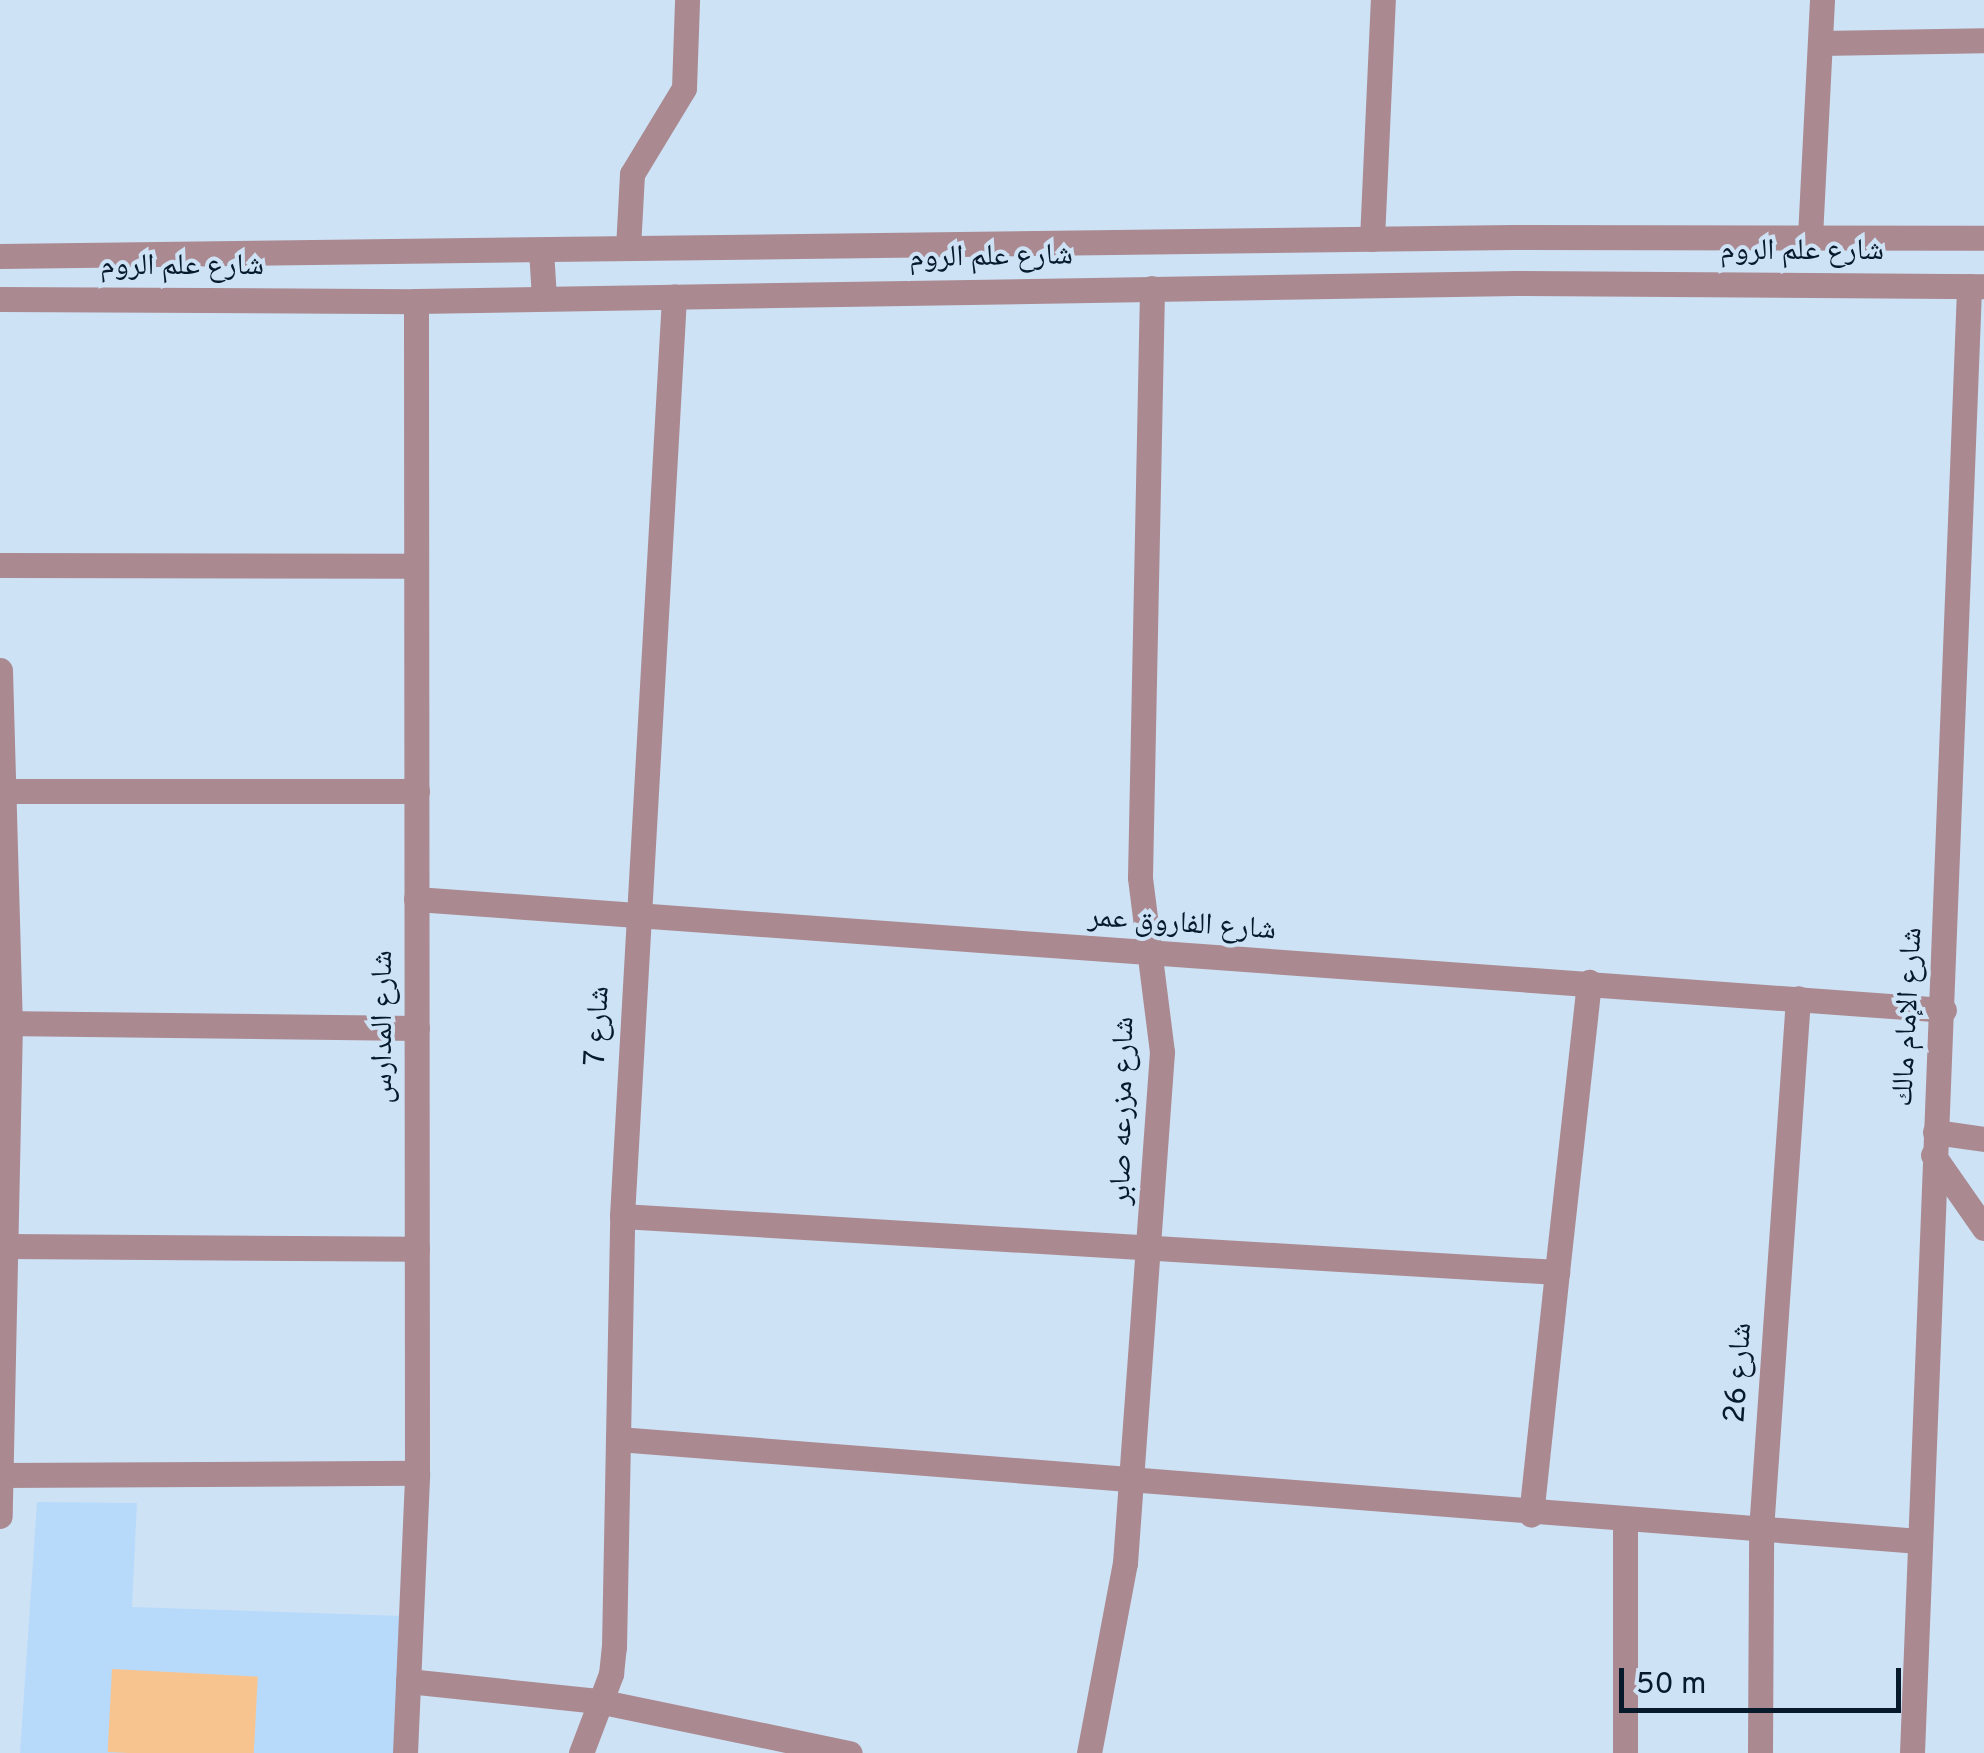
<!DOCTYPE html>
<meta charset="utf-8">
<style>
body{margin:0}
#map{position:relative;width:1984px;height:1753px;overflow:hidden;background:#cee2f6;font-family:Overpass,"Noto Naskh Arabic",sans-serif}
div>[style]{position:absolute}
[style*='--x']{left:calc(var(--x)*1px);top:calc(var(--y)*1px);width:calc(var(--w)*1px);rotate:calc(var(--a)*1deg)}
.built>*{inset:0;background:#b8dafa}
.green>*{inset:0;background:#f7c490;transform-origin:0 0}
.minor>*{height:25px;margin:-12.5px;padding:0 12.5px;transform-origin:12.5px;border-radius:12.5px;background:#aa8a90}
.tertiary>*{height:25px;margin:-12.5px;padding:0 12.5px;transform-origin:12.5px;border-radius:12.5px;background:#aa8a90}
span{translate:-50% -50%;white-space:nowrap;text-align:center;line-height:1.15;-webkit-text-stroke:8px #cee2f6;paint-order:stroke}
.street-label{font-size:30px;color:#061a2c}
.scale{position:absolute;left:1619px;top:1668px;width:282px;height:45px;box-sizing:border-box;border:5px solid #061a2c;border-top:0;padding-left:12px;font-size:30px;line-height:35px;white-space:nowrap;color:#061a2c;-webkit-text-stroke:8px #cee2f6;paint-order:stroke}
</style>
<div id="map">
<div class="built">
<i style="clip-path:polygon(37px 1502px,137px 1503px,132px 1607px,403px 1616px,394px 1753px,20px 1753px)"></i>
</div>
<div class="green">
<i style="left:112px;top:1669px;width:146px;height:83px;rotate:3deg"></i>
</div>
<div class="minor">
<i style="--x:1820;--y:43;--w:164;--a:-1"></i>
<i style="--x:1810;--y:237;--w:237;--a:-87.1"></i>
<i style="--x:1372;--y:239;--w:239;--a:-87.4"></i>
<i style="--x:628;--y:248;--w:74;--a:-86.9"></i>
<i style="--x:632;--y:174;--w:100;--a:-58.8"></i>
<i style="--x:684;--y:88;--w:88;--a:-88"></i>
<i style="--x:0;--y:565;--w:416;--a:0.1"></i>
<i style="--x:0;--y:670;--w:353;--a:88.4"></i>
<i style="--x:10;--y:1023;--w:493;--a:91.2"></i>
<i style="--x:5;--y:791;--w:412;--a:0"></i>
<i style="--x:416;--y:899;--w:1532;--a:4.15"></i>
<i style="--x:0;--y:1023;--w:417;--a:0.7"></i>
<i style="--x:1935;--y:1132;--w:49;--a:8.1"></i>
<i style="--x:1933;--y:1155;--w:89;--a:55.1"></i>
<i style="--x:622;--y:1216;--w:937;--a:3.43"></i>
<i style="--x:1557;--y:1272;--w:244;--a:96.1"></i>
<i style="--x:6;--y:1246;--w:411;--a:0.4"></i>
<i style="--x:1557;--y:1272;--w:292;--a:-83.7"></i>
<i style="--x:618;--y:1439;--w:1305;--a:4.48"></i>
<i style="--x:0;--y:1475;--w:417;--a:-0.3"></i>
<i style="--x:408;--y:1681;--w:191;--a:6"></i>
<i style="--x:598;--y:1701;--w:257;--a:11.7"></i>
<i style="--x:405;--y:1753;--w:280;--a:-87.5"></i>
<i style="--x:417;--y:1473;--w:1172;--a:-90.05"></i>
<i style="--x:581;--y:1753;--w:85;--a:-69.2"></i>
<i style="--x:611;--y:1674;--w:27;--a:-84"></i>
<i style="--x:614;--y:1647;--w:431;--a:-88.9"></i>
<i style="--x:622;--y:1216;--w:921;--a:-86.76"></i>
<i style="--x:1089;--y:1753;--w:193;--a:-79.3"></i>
<i style="--x:1125;--y:1563;--w:512;--a:-85.86"></i>
<i style="--x:1162;--y:1052;--w:176;--a:-97.2"></i>
<i style="--x:1140;--y:877;--w:589;--a:-88.83"></i>
<i style="--x:1625;--y:1753;--w:231;--a:-90"></i>
<i style="--x:1760;--y:1753;--w:223;--a:-89.7"></i>
<i style="--x:1761;--y:1530;--w:533;--a:-86.02"></i>
</div>
<div class="tertiary">
<i style="--x:541;--y:250;--w:48;--a:86.4"></i>
<i style="--x:0;--y:256;--w:1513;--a:-0.72"></i>
<i style="--x:1513;--y:237;--w:471;--a:0.1"></i>
<i style="--x:0;--y:299;--w:416;--a:0.3"></i>
<i style="--x:416;--y:301;--w:1100;--a:-0.94"></i>
<i style="--x:1516;--y:283;--w:468;--a:0.4"></i>
<i style="--x:1912;--y:1753;--w:1468;--a:-87.77"></i>
</div>
<div class="street-label">
<span style="left:1802px;top:252px">شارع علم الروم</span>
<span style="left:991px;top:258px;rotate:-1deg">شارع علم الروم</span>
<span style="left:182px;top:267px">شارع علم الروم</span>
<span style="left:1182px;top:925px;rotate:4deg">شارع الفاروق عمر</span>
<span style="left:1909px;top:1017px;rotate:-87deg">شارع الإمام مالك</span>
<span style="left:599px;top:1026px;rotate:-87deg">شارع 7</span>
<span style="left:384px;top:1027px;rotate:-90deg">شارع المدارس</span>
<span style="left:1124px;top:1111px;rotate:-89deg">شارع مزرعه صابر</span>
<span style="left:1740px;top:1373px;rotate:-86deg">شارع 26</span>
</div>
<div class="scale">50 m</div>
</div>
